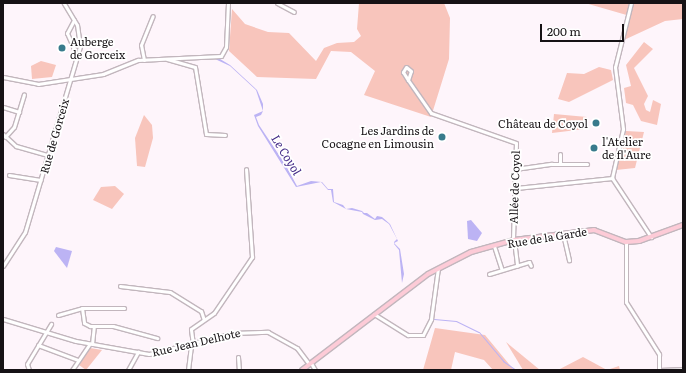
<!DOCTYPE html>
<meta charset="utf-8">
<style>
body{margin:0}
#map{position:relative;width:686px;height:373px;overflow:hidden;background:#fef5fb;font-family:Literata,serif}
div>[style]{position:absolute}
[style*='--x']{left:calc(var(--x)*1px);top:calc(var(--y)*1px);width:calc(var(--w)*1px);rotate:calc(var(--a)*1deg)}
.green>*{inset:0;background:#f8c5bc}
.water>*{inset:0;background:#bcb3f4}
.stream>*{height:1px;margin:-0.5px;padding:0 0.5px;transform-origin:0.5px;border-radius:0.5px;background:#bcb3f4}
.roads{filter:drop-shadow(1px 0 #c2b6bd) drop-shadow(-1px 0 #c2b6bd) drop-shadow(0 1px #c2b6bd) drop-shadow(0 -1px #c2b6bd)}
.minor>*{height:3px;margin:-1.5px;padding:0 1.5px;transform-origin:1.5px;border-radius:1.5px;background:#fff}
.major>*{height:4px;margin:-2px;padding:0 2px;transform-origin:2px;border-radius:2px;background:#fdcbd7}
.dots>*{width:11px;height:11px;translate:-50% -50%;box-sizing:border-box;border:2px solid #fff;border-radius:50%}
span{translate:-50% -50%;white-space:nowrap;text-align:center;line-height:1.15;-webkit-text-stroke:3.5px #fff;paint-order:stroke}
.poi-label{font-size:11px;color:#161215}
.left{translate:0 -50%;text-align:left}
.right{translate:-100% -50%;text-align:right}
.street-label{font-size:11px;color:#161215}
.water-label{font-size:12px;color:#442b87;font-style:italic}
.frame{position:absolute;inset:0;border:4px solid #161215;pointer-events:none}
.scale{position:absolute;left:540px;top:24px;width:84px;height:18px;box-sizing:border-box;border:2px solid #161215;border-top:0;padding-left:5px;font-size:12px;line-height:14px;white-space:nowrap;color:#161215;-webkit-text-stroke:3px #fff;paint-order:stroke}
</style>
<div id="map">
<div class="green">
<i style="clip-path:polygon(359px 3px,444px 3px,450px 18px,449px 59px,431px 117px,364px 95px,375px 71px,351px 52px,331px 51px,316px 79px,257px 77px,229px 51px,232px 9px,245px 24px,268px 32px,289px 33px,316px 61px,324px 48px,337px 43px,354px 42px,361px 36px,357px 29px)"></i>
<i style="clip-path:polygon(585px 3px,683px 3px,683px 19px,665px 21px,624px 40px,630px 16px)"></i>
<i style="clip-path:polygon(644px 42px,653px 49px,634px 68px,648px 96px,644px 104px,646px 110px,650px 112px,653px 100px,661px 104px,657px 125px,641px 121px,633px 105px,626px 103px,624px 88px,631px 86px,626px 65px)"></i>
<i style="clip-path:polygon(41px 61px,56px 65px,52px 77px,32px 79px,31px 66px)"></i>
<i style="clip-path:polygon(599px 67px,611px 70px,613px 80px,569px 102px,558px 99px,567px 73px,584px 74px)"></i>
<i style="clip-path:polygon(554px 114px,587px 117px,585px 129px,552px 133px)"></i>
<i style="clip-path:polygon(144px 115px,152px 125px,153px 138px,145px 167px,137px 166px,135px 138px)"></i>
<i style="clip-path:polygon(626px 131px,644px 132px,635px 168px,616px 170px)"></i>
<i style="clip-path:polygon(115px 186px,124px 194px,112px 209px,93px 200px,101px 187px)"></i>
<i style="clip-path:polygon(435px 328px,485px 335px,514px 370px,493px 370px,484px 360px,455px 352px,451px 370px,423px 370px)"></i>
<i style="clip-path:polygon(506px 342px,540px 370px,523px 370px)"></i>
<i style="clip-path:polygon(90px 348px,102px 350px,86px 370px,79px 365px)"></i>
<i style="clip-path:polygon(583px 357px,607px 370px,619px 366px,620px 370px,558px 370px)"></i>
</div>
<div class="water">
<i style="clip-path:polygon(220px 59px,230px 65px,257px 90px,263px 104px,263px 111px,261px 115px,256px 117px,259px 125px,285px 164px,297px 186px,311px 181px,322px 182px,328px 189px,333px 189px,334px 202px,343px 205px,346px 209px,352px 208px,362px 211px,364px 213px,367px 213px,375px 219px,377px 216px,382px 217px,390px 224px,398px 241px,394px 243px,400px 249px,404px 274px,402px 283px,399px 250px,394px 244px,394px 242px,397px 239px,389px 224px,382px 219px,375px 220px,363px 214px,362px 212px,346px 209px,333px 202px,331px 190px,328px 190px,321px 182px,296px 187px,258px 126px,254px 115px,263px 111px,256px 90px,230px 66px,215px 59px)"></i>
<i style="clip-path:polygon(471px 220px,482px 233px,477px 241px,468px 239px,467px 221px)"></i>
<i style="clip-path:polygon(56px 247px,72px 251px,67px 268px,54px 251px)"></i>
</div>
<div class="stream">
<i style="--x:434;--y:319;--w:22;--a:5"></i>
<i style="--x:456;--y:321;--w:25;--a:26"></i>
<i style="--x:479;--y:332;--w:38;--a:50"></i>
<i style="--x:503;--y:361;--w:16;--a:35"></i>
</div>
<div class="roads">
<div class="minor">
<i style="--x:277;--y:3;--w:19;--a:28"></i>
<i style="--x:631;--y:3;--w:66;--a:104"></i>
<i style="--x:615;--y:67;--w:63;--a:82.6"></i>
<i style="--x:623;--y:129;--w:50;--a:102.7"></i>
<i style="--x:612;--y:178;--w:71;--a:56.5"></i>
<i style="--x:74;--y:20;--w:15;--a:118"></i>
<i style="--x:67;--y:33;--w:24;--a:66"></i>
<i style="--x:167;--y:59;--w:29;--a:16"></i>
<i style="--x:195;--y:67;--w:68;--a:80.7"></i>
<i style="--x:206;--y:134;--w:19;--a:3"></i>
<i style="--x:144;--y:60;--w:15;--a:-101"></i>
<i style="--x:141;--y:45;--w:31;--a:-68"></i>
<i style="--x:3;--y:77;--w:36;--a:11"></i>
<i style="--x:38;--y:84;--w:66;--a:-8.7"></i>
<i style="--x:103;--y:74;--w:38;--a:-22"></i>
<i style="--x:138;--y:60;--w:83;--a:-2.8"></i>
<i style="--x:221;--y:56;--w:10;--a:-61"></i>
<i style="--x:226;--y:47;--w:44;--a:-87.4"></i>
<i style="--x:408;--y:80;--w:9;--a:-72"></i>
<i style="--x:411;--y:71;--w:6;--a:-141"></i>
<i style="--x:406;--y:67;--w:6;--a:121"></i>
<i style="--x:403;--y:72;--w:9;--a:58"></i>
<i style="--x:408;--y:80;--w:40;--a:55.1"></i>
<i style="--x:431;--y:113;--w:90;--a:19.4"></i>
<i style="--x:516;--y:143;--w:97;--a:91.8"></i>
<i style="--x:3;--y:107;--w:17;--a:17"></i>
<i style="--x:3;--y:134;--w:18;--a:43"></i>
<i style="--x:16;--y:146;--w:33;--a:16"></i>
<i style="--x:5;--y:137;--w:13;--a:-48"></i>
<i style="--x:14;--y:127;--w:34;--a:-73"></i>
<i style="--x:560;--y:154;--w:9;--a:90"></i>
<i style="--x:515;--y:169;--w:37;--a:-8"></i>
<i style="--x:552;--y:164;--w:35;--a:0"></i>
<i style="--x:9;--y:175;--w:32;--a:9"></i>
<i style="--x:516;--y:188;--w:97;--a:-5.9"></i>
<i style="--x:563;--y:234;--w:27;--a:77"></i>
<i style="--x:514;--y:240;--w:26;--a:83"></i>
<i style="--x:626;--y:242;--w:60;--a:90"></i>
<i style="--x:626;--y:302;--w:62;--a:57.6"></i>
<i style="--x:659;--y:354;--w:16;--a:90"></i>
<i style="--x:494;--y:246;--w:25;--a:72"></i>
<i style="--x:3;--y:266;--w:40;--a:-57.1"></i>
<i style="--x:25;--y:232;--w:194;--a:-73.5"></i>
<i style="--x:80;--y:46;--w:21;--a:-98"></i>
<i style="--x:77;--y:25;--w:26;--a:-121"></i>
<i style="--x:489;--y:274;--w:42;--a:-16.7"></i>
<i style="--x:529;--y:262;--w:4;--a:63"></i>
<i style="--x:120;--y:286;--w:50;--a:6.8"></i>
<i style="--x:170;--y:292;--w:36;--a:32"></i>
<i style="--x:201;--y:311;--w:9;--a:72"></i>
<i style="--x:82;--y:308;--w:15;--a:82"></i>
<i style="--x:84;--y:323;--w:7;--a:27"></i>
<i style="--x:90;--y:326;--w:23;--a:0"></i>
<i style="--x:113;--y:326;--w:46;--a:15.3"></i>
<i style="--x:374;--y:314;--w:40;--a:32"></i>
<i style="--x:408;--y:335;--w:15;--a:0"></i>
<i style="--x:423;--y:335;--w:18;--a:-63"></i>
<i style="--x:431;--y:319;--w:51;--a:-82.2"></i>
<i style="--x:58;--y:315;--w:25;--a:-16"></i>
<i style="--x:82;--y:308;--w:42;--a:0"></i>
<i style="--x:3;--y:319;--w:76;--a:16.8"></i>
<i style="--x:76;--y:341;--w:74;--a:10.1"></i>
<i style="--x:149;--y:354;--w:87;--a:-14"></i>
<i style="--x:233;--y:333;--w:35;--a:-2"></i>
<i style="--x:268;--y:332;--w:33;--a:29"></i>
<i style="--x:297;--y:348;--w:20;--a:53"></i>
<i style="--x:92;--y:344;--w:18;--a:-84"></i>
<i style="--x:193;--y:344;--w:15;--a:-98"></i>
<i style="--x:191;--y:329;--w:28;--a:-35"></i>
<i style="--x:214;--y:313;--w:68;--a:-55.8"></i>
<i style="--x:252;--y:257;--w:88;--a:-93.9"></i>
<i style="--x:38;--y:345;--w:43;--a:20.6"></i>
<i style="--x:238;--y:357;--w:13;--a:86"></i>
<i style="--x:311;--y:363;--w:8;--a:60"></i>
<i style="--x:29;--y:370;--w:6;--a:-108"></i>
<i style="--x:27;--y:364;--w:47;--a:-59"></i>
<i style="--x:72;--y:370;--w:32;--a:-56"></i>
<i style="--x:128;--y:370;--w:21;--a:-61"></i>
<i style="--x:188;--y:370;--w:26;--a:-83"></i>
<i style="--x:659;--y:370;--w:24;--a:-2"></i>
</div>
<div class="major">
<i style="--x:302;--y:370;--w:158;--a:-37.3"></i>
<i style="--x:428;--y:274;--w:48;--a:-27.1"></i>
<i style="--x:471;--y:252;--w:45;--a:-15.6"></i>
<i style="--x:514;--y:240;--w:81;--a:-7.1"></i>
<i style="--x:594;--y:230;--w:34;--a:21"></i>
<i style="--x:626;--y:242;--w:13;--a:-4"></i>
<i style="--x:639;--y:241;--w:47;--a:-20"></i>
</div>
</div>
<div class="dots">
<i style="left:62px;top:48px;background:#387b8c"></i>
<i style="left:596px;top:123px;background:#387b8c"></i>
<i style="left:442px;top:137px;background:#387b8c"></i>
<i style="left:594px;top:148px;background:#387b8c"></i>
</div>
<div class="poi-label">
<span class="left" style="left:70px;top:48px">Auberge<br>de Gorceix</span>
<span class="right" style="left:588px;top:123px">Château de Coyol</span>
<span class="right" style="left:434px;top:137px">Les Jardins de<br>Cocagne en Limousin</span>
<span class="left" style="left:602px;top:148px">l'Atelier<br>de fl'Aure</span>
</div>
<div class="street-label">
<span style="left:54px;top:136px;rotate:-74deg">Rue de Gorceix</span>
<span style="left:514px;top:187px;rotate:-88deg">Allée de Coyol</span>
<span style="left:547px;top:237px;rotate:-9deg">Rue de la Garde</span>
<span style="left:196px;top:342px;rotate:-13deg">Rue Jean Delhote</span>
</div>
<div class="water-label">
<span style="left:286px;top:155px;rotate:58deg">Le Coyol</span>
</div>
<div class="frame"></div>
<div class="scale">200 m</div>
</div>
